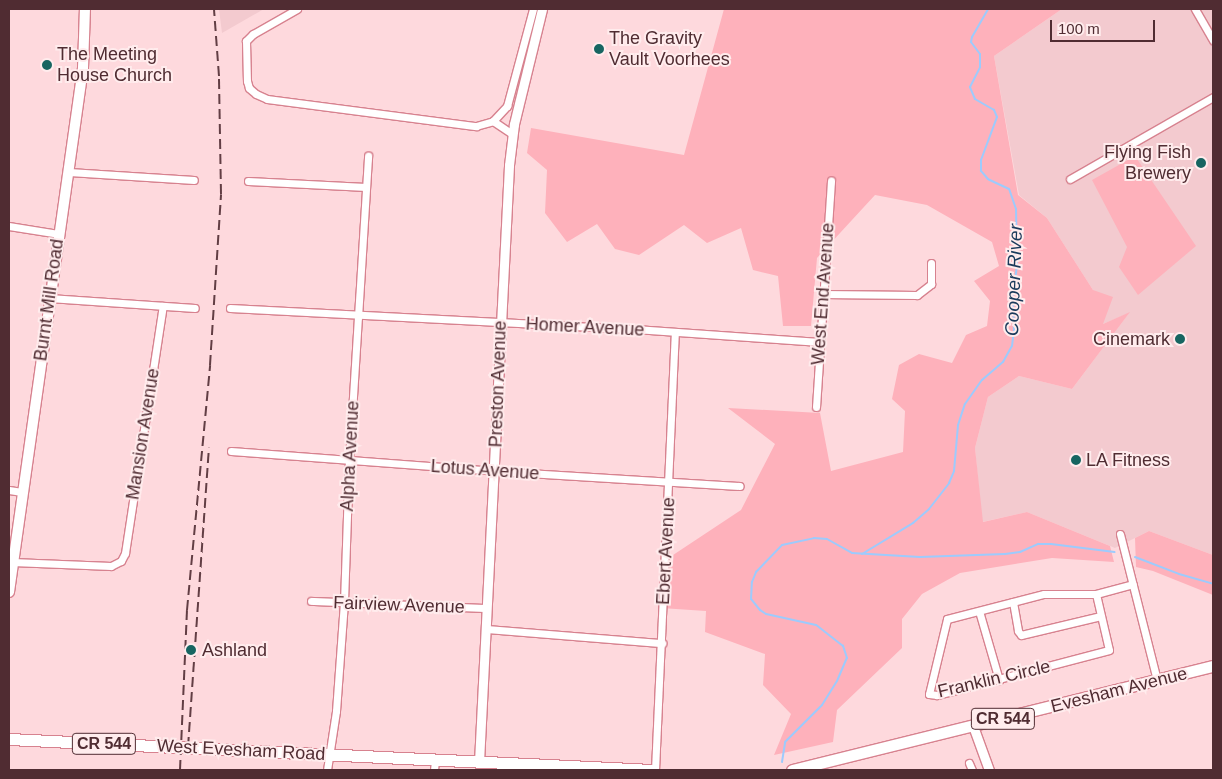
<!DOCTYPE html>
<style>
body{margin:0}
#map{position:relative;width:1222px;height:779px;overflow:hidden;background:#fed9dd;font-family:Arial,sans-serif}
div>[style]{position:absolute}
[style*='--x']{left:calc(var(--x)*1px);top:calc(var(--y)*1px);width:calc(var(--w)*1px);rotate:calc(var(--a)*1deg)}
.built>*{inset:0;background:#f3cacf}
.green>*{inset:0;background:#feb1bb}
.stream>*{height:2px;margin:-1px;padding:0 1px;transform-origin:1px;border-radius:1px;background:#9dcbfd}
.roads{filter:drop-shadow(1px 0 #d7828f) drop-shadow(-1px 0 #d7828f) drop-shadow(0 1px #d7828f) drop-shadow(0 -1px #d7828f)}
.minor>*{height:7px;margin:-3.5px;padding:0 3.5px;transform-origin:3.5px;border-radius:3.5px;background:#fff}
.tertiary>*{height:9px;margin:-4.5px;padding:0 4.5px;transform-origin:4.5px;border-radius:4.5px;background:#fff}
.secondary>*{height:10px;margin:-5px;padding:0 5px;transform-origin:5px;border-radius:5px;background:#fff}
.primary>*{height:11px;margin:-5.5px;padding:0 5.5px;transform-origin:5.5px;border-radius:5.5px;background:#fff}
.rail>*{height:2px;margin-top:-1px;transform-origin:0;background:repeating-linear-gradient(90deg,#623e44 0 10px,transparent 0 15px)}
.dots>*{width:14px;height:14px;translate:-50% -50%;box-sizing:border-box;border:2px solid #ffeced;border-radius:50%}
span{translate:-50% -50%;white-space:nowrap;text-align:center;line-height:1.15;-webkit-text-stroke:4px #ffeced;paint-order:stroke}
.shield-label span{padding:1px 4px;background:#ffeced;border:1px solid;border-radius:4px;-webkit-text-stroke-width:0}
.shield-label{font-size:16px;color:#502c32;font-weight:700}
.poi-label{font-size:18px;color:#502c32}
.left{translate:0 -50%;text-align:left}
.right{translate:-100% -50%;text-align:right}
.street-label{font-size:18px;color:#502c32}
.water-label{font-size:19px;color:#1a3a5b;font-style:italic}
.frame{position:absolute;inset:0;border:10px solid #502c32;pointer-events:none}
.scale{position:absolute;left:1050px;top:20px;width:105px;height:22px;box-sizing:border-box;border:2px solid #502c32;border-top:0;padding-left:6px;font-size:15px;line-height:18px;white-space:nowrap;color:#502c32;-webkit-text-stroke:4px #ffeced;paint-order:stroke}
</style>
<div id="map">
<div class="built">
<i style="clip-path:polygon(219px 9px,264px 9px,222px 33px)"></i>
<i style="clip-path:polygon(1062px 9px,1213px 9px,1213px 555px,1149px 531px,1115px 548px,1027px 512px,982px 522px,975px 448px,988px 397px,1019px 376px,1072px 389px,1129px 313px,1103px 324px,1093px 290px,1047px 218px,1019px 195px,994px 56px)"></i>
</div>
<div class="green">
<i style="clip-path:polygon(724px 9px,1062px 9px,994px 56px,1018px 195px,1047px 218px,1093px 290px,1113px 297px,1103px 324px,1130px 312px,1072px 389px,1019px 376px,988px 397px,975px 448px,983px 522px,1027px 512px,1110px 546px,1114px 562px,1052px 558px,960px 573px,922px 594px,902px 619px,902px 648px,837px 710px,833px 742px,774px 755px,791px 714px,763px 685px,765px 654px,705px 632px,706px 611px,661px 608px,664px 561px,741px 510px,775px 444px,728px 408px,820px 413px,831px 471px,903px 452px,905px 411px,892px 399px,899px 365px,919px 354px,952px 363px,966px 335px,987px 326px,990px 301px,974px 281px,999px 266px,992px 242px,927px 205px,875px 195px,817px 258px,811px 326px,783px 326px,778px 276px,753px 270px,741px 228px,707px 243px,684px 225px,639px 255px,615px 249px,597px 224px,567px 242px,545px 213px,547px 170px,527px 153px,531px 128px,684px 155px)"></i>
<i style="clip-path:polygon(1135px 156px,1196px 246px,1138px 295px,1119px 267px,1127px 247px,1092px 180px)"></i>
<i style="clip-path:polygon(1149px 531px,1213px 555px,1213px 595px,1153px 571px,1136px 567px,1135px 538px)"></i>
</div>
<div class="stream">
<i style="--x:862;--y:554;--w:60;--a:-31.3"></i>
<i style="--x:913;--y:523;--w:21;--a:-41"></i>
<i style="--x:929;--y:509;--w:33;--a:-52"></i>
<i style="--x:949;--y:483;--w:13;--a:-67"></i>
<i style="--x:954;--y:471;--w:46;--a:-85"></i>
<i style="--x:958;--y:425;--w:22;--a:-72"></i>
<i style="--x:965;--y:404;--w:29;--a:-55"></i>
<i style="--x:982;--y:380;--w:28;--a:-41"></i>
<i style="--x:1003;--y:362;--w:18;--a:-61"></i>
<i style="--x:1012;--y:346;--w:16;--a:-83"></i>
<i style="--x:1014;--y:330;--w:36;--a:-92"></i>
<i style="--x:1013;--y:294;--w:28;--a:-82"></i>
<i style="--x:1017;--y:266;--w:57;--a:-91"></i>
<i style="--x:1016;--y:209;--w:21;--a:-109"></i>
<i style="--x:1009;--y:189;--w:23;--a:-155"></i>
<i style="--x:988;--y:179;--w:11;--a:-131"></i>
<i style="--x:981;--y:171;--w:11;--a:-90"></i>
<i style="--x:981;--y:160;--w:46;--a:-69.6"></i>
<i style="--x:997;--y:117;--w:8;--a:-113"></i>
<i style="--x:994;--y:110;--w:22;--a:-150"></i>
<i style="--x:975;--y:99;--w:13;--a:-113"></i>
<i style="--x:970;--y:87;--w:22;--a:-63"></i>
<i style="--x:980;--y:67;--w:13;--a:-90"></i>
<i style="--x:980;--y:54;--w:15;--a:-127"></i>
<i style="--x:971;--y:42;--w:5;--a:-79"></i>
<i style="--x:972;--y:37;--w:32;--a:-60"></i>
<i style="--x:1135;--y:557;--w:47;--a:21.1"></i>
<i style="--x:1179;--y:574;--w:35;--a:16"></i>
<i style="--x:782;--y:762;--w:20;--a:-81"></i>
<i style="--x:785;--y:742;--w:52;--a:-45"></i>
<i style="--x:822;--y:705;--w:28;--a:-58"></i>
<i style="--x:837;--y:681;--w:25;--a:-67"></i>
<i style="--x:847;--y:658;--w:13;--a:-108"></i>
<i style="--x:843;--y:646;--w:34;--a:-142"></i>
<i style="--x:816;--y:625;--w:51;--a:-167.6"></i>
<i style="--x:766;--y:614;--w:7;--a:-146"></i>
<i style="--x:760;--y:610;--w:14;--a:-129"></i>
<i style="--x:751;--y:599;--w:17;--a:-87"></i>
<i style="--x:752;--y:582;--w:11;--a:-68"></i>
<i style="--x:756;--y:572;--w:37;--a:-46"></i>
<i style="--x:782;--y:545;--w:33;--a:-12"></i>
<i style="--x:814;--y:538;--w:13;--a:4"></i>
<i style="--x:827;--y:539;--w:29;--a:29"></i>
<i style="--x:852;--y:553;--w:68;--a:3.4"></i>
<i style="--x:920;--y:557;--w:85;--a:-2"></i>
<i style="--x:1005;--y:554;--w:15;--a:-8"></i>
<i style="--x:1020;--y:552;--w:20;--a:-24"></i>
<i style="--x:1038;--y:544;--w:13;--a:0"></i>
<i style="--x:1051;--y:544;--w:64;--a:7.2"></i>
</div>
<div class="roads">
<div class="minor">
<i style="--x:297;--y:9;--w:51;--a:150.4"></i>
<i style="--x:253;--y:34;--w:10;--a:135"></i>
<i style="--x:246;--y:41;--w:40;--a:88.6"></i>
<i style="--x:247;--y:81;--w:7;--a:74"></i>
<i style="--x:249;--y:88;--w:9;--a:41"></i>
<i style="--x:256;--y:94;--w:12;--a:24"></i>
<i style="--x:267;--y:99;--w:211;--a:7.4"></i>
<i style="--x:476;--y:126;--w:18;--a:-16"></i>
<i style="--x:493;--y:121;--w:21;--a:-47"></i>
<i style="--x:507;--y:106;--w:100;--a:-75"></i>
<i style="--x:1195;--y:9;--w:36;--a:60"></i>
<i style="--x:493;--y:121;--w:23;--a:34"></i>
<i style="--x:69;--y:172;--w:125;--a:3.7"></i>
<i style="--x:1070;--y:179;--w:165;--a:-29.8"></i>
<i style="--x:248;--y:181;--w:118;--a:2.9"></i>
<i style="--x:9;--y:226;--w:51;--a:9.1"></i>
<i style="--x:822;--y:294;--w:95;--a:0.6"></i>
<i style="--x:917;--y:295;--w:18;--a:-38"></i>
<i style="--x:931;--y:284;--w:21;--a:-90"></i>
<i style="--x:49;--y:298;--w:146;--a:3.9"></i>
<i style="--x:230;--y:308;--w:406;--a:3"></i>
<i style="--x:635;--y:329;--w:185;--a:4"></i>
<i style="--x:816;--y:407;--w:227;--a:-86.2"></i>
<i style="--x:231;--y:451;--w:265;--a:4.3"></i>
<i style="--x:495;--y:471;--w:245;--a:3.5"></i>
<i style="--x:9;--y:490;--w:13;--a:9"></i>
<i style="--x:1120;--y:534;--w:151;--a:75.8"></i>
<i style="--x:12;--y:562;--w:99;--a:2.3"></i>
<i style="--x:111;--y:566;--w:11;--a:-27"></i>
<i style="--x:121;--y:561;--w:9;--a:-63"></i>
<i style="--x:125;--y:553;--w:250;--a:-81.3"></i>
<i style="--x:1096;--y:594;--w:57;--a:76.9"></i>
<i style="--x:1109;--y:650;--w:178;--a:165.3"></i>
<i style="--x:937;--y:695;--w:8;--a:-173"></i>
<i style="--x:929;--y:694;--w:77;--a:-76.5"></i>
<i style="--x:947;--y:619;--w:100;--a:-14.5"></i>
<i style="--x:1044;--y:594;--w:52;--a:0"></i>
<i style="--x:1096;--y:594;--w:38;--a:-15"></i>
<i style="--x:311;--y:601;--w:176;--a:2.3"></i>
<i style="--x:1013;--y:602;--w:29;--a:80"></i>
<i style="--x:1018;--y:631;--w:5;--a:53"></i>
<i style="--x:1021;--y:635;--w:82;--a:-13.4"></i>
<i style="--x:979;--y:611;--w:72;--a:73.8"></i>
<i style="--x:487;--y:629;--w:176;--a:4.6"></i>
<i style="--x:969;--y:763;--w:8;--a:67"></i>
<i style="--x:327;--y:770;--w:60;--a:-81.3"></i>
<i style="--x:336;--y:711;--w:109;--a:-85.8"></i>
<i style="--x:344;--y:602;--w:142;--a:-88"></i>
<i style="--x:349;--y:460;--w:305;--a:-86.4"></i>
<i style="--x:434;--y:770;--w:10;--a:-84"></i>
<i style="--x:655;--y:770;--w:437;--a:-87.4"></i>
</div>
<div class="tertiary">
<i style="--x:973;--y:726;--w:47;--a:70"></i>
<i style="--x:479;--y:762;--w:598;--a:-87.12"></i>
<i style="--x:509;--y:165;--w:41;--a:-83"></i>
<i style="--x:514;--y:124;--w:118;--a:-76.3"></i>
</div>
<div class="secondary">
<i style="--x:9;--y:592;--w:529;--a:-81.96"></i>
<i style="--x:83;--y:68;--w:59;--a:-88.1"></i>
</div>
<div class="primary">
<i style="--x:9;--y:739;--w:645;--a:2.76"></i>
<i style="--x:792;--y:770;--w:434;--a:-13.9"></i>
</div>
</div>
<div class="rail">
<i style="--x:188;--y:747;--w:300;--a:-86"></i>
<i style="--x:180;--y:770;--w:160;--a:-87.5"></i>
<i style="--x:187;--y:610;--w:246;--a:-84.6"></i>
<i style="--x:210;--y:365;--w:171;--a:-86.3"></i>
<i style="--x:221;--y:194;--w:118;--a:-91"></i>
<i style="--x:219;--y:76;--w:67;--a:-94.3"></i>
</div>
<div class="dots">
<i style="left:599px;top:49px;background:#176561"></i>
<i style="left:47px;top:65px;background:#176561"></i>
<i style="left:1201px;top:163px;background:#176561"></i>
<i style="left:1180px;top:339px;background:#176561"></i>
<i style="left:1076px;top:460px;background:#176561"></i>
<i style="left:191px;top:650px;background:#176561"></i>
</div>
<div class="shield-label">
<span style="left:1003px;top:719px">CR 544</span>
<span style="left:104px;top:744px">CR 544</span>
</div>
<div class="poi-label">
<span class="left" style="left:609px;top:49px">The Gravity<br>Vault Voorhees</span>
<span class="left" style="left:57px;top:65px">The Meeting<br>House Church</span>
<span class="right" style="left:1191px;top:163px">Flying Fish<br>Brewery</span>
<span class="right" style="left:1170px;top:339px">Cinemark</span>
<span class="left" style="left:1086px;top:460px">LA Fitness</span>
<span class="left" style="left:202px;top:650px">Ashland</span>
</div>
<div class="street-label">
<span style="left:823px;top:294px;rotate:-86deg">West End Avenue</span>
<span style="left:49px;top:300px;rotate:-82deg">Burnt Mill Road</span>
<span style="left:585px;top:327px;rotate:3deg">Homer Avenue</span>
<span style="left:498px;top:384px;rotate:-88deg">Preston Avenue</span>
<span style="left:143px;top:434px;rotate:-81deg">Mansion Avenue</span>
<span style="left:350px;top:456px;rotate:-87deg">Alpha Avenue</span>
<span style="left:485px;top:470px;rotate:4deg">Lotus Avenue</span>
<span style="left:666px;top:551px;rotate:-87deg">Ebert Avenue</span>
<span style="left:399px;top:605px;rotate:2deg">Fairview Avenue</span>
<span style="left:994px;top:679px;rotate:-13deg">Franklin Circle</span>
<span style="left:1119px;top:690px;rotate:-14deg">Evesham Avenue</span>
<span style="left:241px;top:750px;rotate:3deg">West Evesham Road</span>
</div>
<div class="water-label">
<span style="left:1014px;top:280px;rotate:-88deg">Cooper River</span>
</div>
<div class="frame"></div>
<div class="scale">100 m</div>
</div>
